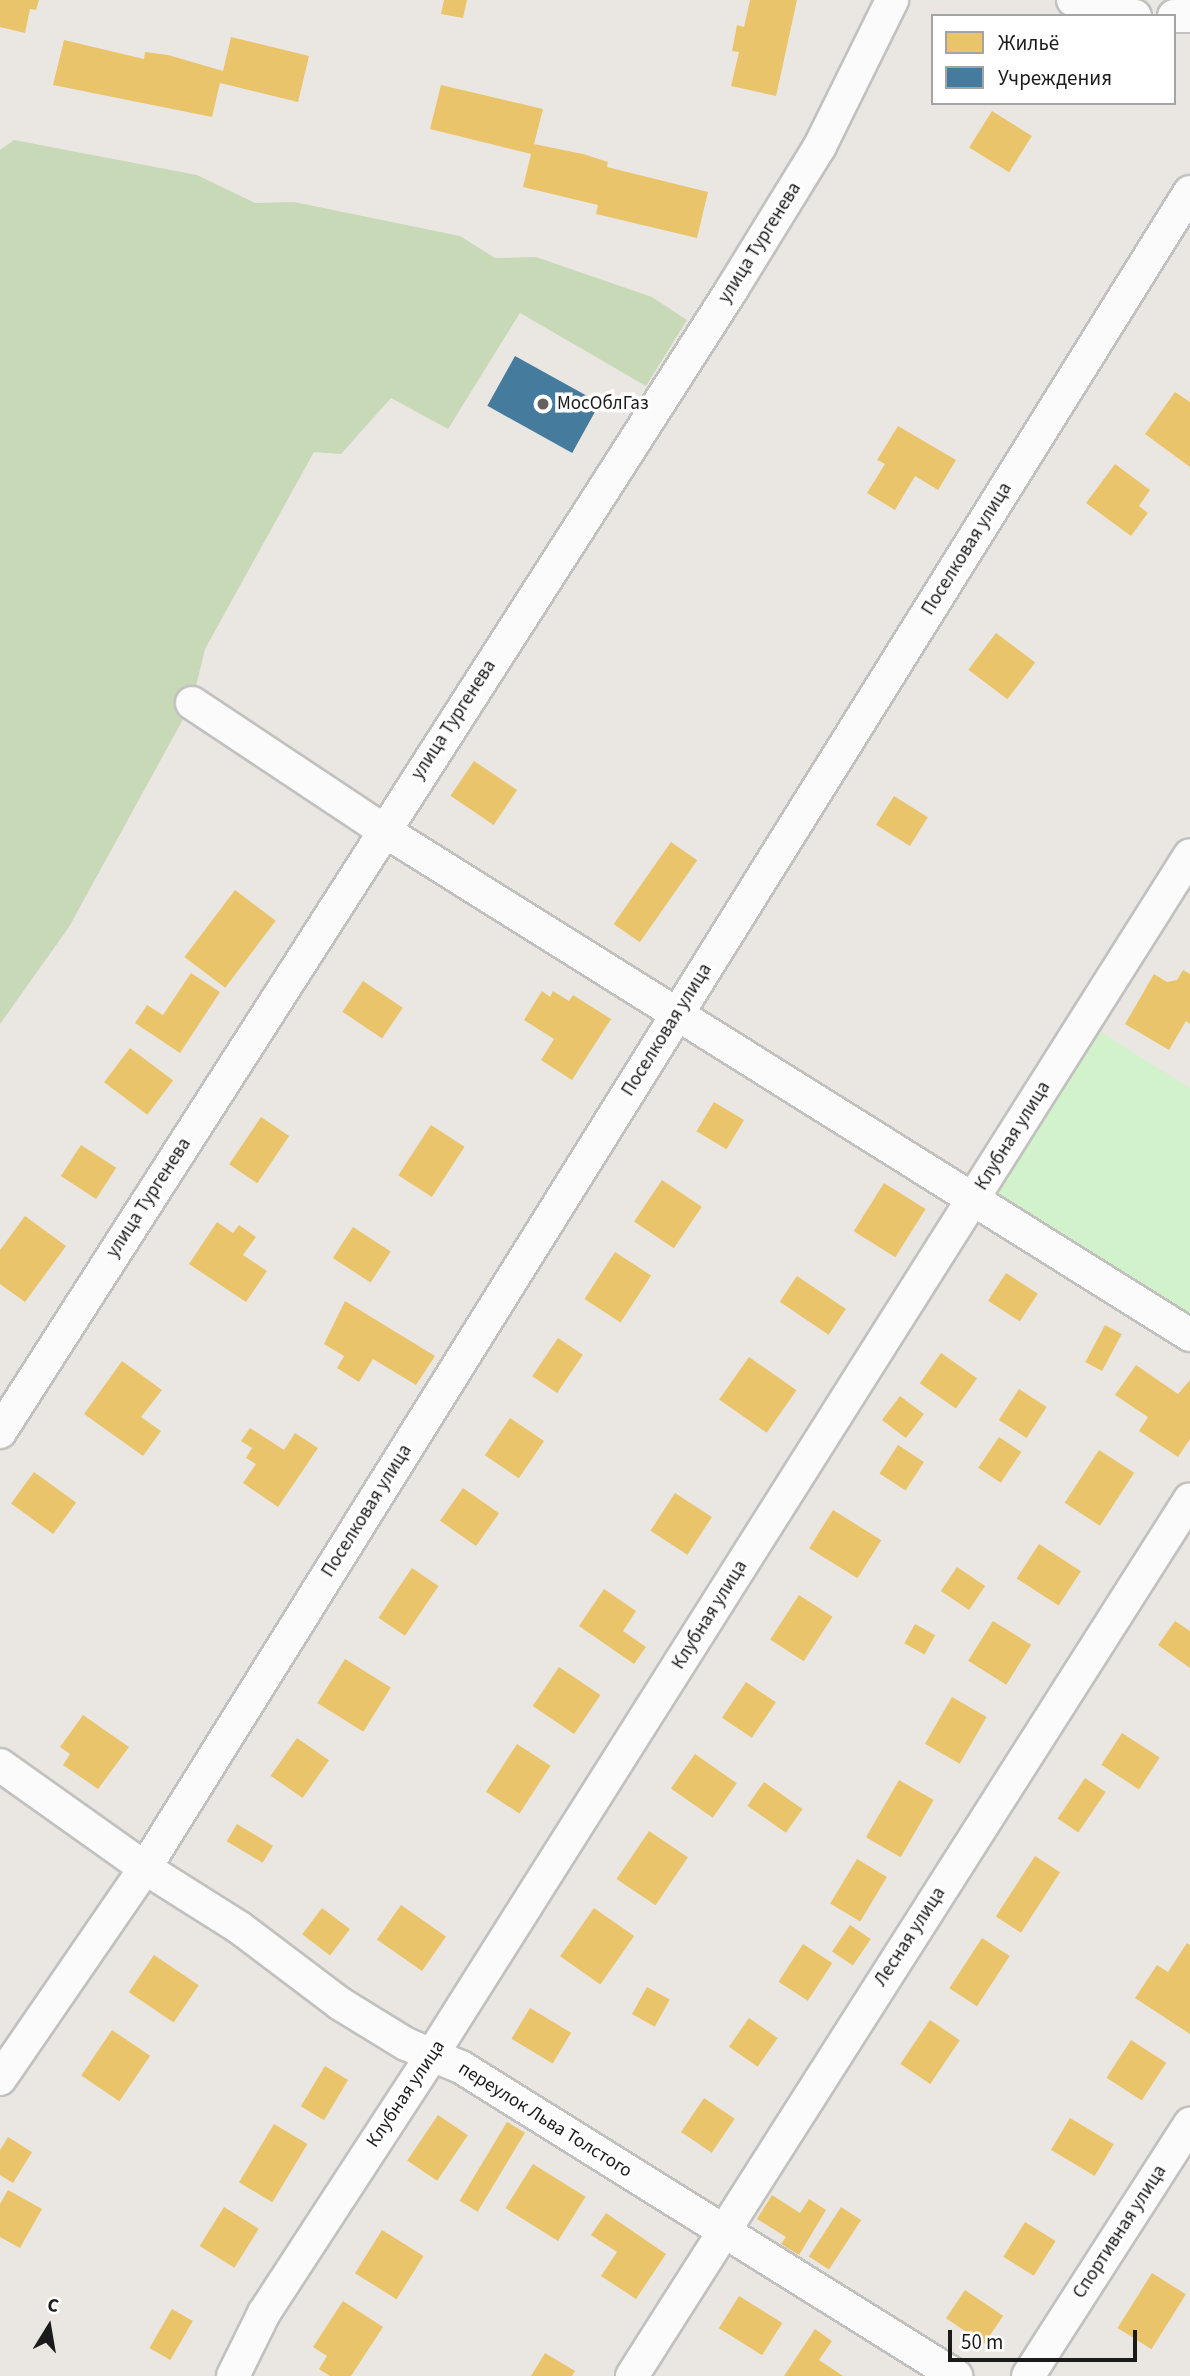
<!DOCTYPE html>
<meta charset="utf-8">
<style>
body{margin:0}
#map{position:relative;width:1190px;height:2376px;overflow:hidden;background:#eae7e3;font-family:"Source Sans 3",sans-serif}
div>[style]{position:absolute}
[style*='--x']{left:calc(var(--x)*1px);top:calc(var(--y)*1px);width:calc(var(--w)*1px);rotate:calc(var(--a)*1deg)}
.forest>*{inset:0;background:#c8d9b7}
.park>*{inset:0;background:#d2f2cc}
.homes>*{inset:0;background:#e9c46a;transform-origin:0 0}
.public>*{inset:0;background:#457b9d;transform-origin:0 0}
.roads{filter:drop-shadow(2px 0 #c2c1bf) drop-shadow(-2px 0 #c2c1bf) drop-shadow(0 2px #c2c1bf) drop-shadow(0 -2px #c2c1bf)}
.minor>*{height:32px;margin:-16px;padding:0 16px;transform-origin:16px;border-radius:16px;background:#fcfbfb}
.dots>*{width:19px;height:19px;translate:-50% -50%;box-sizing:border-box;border:4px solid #fff;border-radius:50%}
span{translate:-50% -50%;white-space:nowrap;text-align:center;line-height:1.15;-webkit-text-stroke:7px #fff;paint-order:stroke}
.street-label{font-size:19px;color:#1b1b1b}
.poi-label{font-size:19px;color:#1b1b1b}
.left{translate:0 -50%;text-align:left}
.legend{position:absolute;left:931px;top:14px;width:245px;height:91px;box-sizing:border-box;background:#fff;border:2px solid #a4a4a4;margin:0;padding:9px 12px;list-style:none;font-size:21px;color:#1b1b1b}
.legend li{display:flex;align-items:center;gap:14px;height:35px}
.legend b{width:35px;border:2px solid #a4a4a4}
.north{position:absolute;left:14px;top:2292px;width:70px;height:70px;-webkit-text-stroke:5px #fff;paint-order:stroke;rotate:11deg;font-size:19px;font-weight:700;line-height:28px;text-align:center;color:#1b1b1b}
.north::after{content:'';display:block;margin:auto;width:24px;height:32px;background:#1b1b1b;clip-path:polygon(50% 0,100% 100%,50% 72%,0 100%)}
.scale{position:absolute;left:948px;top:2330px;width:189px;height:32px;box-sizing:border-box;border:4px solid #1b1b1b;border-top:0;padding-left:9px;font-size:21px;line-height:24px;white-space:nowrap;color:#1b1b1b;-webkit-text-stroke:5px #fff;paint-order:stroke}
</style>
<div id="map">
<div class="forest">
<i style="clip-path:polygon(14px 140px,197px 175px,255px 203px,294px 202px,460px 236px,495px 258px,536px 257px,652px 297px,687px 320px,646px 386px,520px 313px,448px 429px,391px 398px,341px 454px,314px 452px,205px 649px,192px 703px,69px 927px,0 1024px,0 150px)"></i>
</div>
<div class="park">
<i style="clip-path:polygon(1096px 1029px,1190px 1088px,1190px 1316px,994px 1191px)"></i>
</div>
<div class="homes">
<i style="clip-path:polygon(0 0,39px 0,36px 10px,30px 9px,25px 33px,0 27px)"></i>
<i style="clip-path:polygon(444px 0,467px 0,463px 18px,441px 14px)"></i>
<i style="clip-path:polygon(750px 0,797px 0,776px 96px,731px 86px,739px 52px,732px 51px,737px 25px,744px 27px)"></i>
<i style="clip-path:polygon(231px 37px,309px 56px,298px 102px,220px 83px,212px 117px,53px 85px,64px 40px,144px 59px,145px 52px,168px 55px,223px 71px)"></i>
<i style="clip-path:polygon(441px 85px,543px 109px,534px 144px,583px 154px,608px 162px,607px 167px,708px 192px,697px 238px,596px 214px,598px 205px,523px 187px,531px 154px,430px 129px)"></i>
<i style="left:992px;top:111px;width:47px;height:43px;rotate:32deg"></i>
<i style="clip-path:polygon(1175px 392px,1190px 402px,1190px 467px,1145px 434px)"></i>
<i style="clip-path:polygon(898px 426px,956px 460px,938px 490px,915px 476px,895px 510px,867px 493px,885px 464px,877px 460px)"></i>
<i style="clip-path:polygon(1115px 464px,1150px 490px,1139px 506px,1148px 513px,1131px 536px,1086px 503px)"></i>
<i style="left:996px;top:633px;width:49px;height:46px;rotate:37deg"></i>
<i style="left:474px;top:761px;width:52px;height:42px;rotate:34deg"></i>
<i style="left:894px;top:796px;width:40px;height:34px;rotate:32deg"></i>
<i style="left:671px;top:842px;width:32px;height:100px;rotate:35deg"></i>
<i style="left:235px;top:890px;width:51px;height:84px;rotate:37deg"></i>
<i style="clip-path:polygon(1183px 970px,1190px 974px,1190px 1024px,1186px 1021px,1169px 1050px,1125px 1024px,1154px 974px,1167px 982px,1177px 980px)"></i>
<i style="clip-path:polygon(191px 973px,220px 992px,180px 1053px,135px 1023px,147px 1005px,163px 1015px)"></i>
<i style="left:363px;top:981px;width:48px;height:37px;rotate:34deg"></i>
<i style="clip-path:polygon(542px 991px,550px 997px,553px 991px,569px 1001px,573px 995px,611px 1019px,572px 1080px,541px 1060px,554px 1039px,524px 1020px)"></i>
<i style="left:130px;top:1048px;width:54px;height:43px;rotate:37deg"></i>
<i style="left:714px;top:1102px;width:35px;height:34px;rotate:31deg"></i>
<i style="left:261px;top:1117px;width:34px;height:57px;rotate:34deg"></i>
<i style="left:431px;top:1125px;width:40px;height:60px;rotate:33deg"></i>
<i style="left:81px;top:1145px;width:42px;height:37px;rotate:33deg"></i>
<i style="left:662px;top:1180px;width:48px;height:50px;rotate:34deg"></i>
<i style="left:884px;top:1183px;width:49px;height:57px;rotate:32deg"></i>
<i style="clip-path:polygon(25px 1216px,66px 1246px,25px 1302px,0 1284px,0 1250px)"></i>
<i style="clip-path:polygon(217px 1222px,233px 1233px,239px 1225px,256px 1237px,243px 1255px,267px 1271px,246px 1302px,189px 1264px)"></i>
<i style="left:353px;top:1227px;width:45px;height:37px;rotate:33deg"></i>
<i style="left:615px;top:1252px;width:43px;height:56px;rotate:33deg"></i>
<i style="left:1006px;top:1273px;width:38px;height:33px;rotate:33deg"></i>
<i style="left:797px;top:1276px;width:59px;height:31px;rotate:34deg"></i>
<i style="clip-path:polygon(345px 1301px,435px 1356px,416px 1385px,373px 1359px,359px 1382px,337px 1368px,344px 1356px,324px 1344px)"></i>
<i style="left:1105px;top:1325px;width:19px;height:42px;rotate:28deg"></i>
<i style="left:558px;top:1338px;width:30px;height:46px;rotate:34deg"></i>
<i style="left:941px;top:1353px;width:44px;height:37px;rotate:35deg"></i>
<i style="left:749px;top:1357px;width:58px;height:52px;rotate:35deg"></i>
<i style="clip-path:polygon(122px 1361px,162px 1390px,141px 1417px,161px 1431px,143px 1456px,84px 1414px)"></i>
<i style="clip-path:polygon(1136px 1365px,1178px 1394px,1190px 1380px,1190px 1439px,1178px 1457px,1139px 1431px,1148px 1417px,1115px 1395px)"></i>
<i style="left:1019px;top:1389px;width:33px;height:37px;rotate:33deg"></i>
<i style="left:900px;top:1396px;width:30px;height:30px;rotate:37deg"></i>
<i style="left:510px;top:1418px;width:41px;height:45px;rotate:34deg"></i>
<i style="clip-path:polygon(250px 1428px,284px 1450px,295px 1433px,318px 1448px,278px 1507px,243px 1483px,256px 1464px,246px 1458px,252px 1448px,241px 1441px)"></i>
<i style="left:999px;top:1437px;width:27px;height:37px;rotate:34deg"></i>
<i style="left:898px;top:1445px;width:31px;height:34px;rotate:33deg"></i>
<i style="left:1099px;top:1450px;width:42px;height:63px;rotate:33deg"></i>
<i style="left:34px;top:1472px;width:52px;height:39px;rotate:36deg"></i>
<i style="left:463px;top:1488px;width:44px;height:40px;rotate:35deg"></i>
<i style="left:675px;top:1493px;width:44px;height:45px;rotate:33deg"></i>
<i style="left:833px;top:1510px;width:57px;height:45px;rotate:32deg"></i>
<i style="left:1039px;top:1544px;width:50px;height:41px;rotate:33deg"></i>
<i style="left:957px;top:1567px;width:34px;height:29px;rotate:34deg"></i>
<i style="left:412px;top:1568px;width:32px;height:60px;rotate:34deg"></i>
<i style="clip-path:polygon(604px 1589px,636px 1611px,623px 1631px,646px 1647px,634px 1664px,579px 1626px)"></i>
<i style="left:799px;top:1595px;width:40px;height:53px;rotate:33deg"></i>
<i style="left:993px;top:1621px;width:45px;height:47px;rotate:32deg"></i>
<i style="clip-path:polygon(1175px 1621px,1190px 1631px,1190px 1668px,1158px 1645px)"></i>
<i style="left:915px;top:1624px;width:23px;height:22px;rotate:29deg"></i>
<i style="left:345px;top:1659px;width:54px;height:52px;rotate:32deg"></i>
<i style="left:559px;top:1667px;width:50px;height:47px;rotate:34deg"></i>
<i style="left:746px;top:1682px;width:36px;height:43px;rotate:34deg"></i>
<i style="left:952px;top:1697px;width:40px;height:54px;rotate:30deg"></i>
<i style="clip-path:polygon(83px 1715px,129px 1747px,98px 1789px,63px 1765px,70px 1754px,60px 1747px)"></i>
<i style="left:1122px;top:1733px;width:45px;height:38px;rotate:33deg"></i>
<i style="left:297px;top:1738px;width:39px;height:46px;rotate:35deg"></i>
<i style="left:517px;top:1744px;width:40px;height:57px;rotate:33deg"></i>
<i style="left:695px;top:1754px;width:51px;height:42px;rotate:35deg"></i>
<i style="left:1085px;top:1778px;width:25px;height:49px;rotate:34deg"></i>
<i style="left:899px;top:1780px;width:40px;height:66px;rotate:30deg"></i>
<i style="left:764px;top:1782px;width:47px;height:29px;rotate:35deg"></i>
<i style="left:237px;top:1824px;width:42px;height:20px;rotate:31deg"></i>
<i style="left:649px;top:1831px;width:47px;height:58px;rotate:34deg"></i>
<i style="left:1035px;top:1856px;width:30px;height:72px;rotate:33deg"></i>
<i style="left:857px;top:1859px;width:35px;height:52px;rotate:31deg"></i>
<i style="left:401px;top:1905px;width:55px;height:42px;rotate:35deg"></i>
<i style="left:322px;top:1908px;width:35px;height:33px;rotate:37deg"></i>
<i style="left:594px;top:1908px;width:49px;height:59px;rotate:35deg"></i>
<i style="left:850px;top:1925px;width:25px;height:32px;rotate:34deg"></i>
<i style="left:982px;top:1938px;width:33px;height:60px;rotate:33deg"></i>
<i style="clip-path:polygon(1187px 1943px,1190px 1945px,1190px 2034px,1135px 1998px,1157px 1965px,1168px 1972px)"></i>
<i style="left:803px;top:1944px;width:35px;height:45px;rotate:33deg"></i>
<i style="left:154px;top:1955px;width:54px;height:45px;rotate:34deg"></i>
<i style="left:647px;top:1987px;width:26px;height:31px;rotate:29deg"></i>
<i style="left:530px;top:2008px;width:48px;height:36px;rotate:31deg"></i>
<i style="left:749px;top:2018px;width:35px;height:35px;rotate:35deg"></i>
<i style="left:930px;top:2020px;width:36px;height:53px;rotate:34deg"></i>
<i style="left:112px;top:2030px;width:46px;height:55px;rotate:34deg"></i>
<i style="left:1131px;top:2040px;width:42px;height:45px;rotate:33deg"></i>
<i style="left:325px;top:2066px;width:27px;height:47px;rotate:31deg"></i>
<i style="left:704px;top:2098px;width:37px;height:41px;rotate:34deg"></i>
<i style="left:438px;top:2115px;width:36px;height:55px;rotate:34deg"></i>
<i style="left:1070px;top:2118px;width:51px;height:37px;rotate:31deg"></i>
<i style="left:507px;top:2122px;width:21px;height:92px;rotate:31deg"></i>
<i style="left:274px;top:2124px;width:39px;height:68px;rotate:31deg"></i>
<i style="clip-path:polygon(8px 2137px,32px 2152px,13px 2183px,0 2175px,0 2150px)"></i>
<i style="left:533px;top:2164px;width:62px;height:52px;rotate:32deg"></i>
<i style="clip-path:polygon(8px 2190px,42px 2209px,20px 2248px,0 2237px,0 2204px)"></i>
<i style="clip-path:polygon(772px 2195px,800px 2213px,809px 2199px,826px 2210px,799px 2255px,781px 2244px,786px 2237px,757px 2219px)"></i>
<i style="left:224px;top:2207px;width:41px;height:46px;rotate:32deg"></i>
<i style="left:841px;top:2207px;width:24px;height:59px;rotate:33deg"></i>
<i style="clip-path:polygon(606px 2213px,666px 2254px,636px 2299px,601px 2276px,617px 2252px,591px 2235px)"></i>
<i style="left:1025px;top:2222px;width:36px;height:41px;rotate:32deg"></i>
<i style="left:382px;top:2230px;width:49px;height:51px;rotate:32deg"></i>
<i style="left:1152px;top:2273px;width:40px;height:65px;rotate:32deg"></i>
<i style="left:965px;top:2290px;width:46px;height:34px;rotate:34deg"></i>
<i style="left:739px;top:2296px;width:51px;height:38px;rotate:32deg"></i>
<i style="clip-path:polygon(343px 2301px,383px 2327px,351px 2376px,330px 2376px,319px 2369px,327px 2356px,313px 2347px)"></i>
<i style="left:172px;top:2309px;width:24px;height:45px;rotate:30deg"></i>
<i style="clip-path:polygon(815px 2329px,832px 2341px,819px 2360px,843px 2376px,784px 2376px)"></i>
<i style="clip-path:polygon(545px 2353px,575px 2371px,572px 2376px,531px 2376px)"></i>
</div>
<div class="public">
<i style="left:515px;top:356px;width:97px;height:57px;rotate:29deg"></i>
</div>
<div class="roads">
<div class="minor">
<i style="--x:1073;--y:0;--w:64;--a:14.5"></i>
<i style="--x:1174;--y:16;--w:16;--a:0"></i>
<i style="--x:192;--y:703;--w:229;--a:33.6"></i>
<i style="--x:383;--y:830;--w:952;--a:32.04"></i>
<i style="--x:0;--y:1432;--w:1357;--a:-57.36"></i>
<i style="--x:732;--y:289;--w:168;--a:-58.4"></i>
<i style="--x:820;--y:146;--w:163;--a:-63.7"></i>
<i style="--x:0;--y:1765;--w:178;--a:35.4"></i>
<i style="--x:145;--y:1868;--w:112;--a:32.3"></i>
<i style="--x:240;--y:1928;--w:124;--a:37.1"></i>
<i style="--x:339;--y:2003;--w:79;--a:31.5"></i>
<i style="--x:406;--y:2044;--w:60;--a:22.7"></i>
<i style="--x:461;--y:2067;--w:584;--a:31.97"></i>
<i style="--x:0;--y:2079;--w:256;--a:-55.5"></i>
<i style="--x:145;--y:1868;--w:1975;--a:-58.06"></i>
<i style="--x:233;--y:2376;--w:70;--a:-63.8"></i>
<i style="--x:264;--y:2313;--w:308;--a:-56.9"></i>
<i style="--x:432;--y:2055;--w:1419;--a:-57.72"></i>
<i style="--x:632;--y:2376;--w:1039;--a:-57.53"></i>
<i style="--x:1028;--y:2376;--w:300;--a:-57.3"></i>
</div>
</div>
<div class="dots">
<i style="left:543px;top:404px;background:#636261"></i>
</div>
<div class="street-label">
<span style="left:760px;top:243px;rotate:-58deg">улица Тургенева</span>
<span style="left:967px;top:549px;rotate:-58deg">Поселковая улица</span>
<span style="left:454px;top:720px;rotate:-57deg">улица Тургенева</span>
<span style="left:667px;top:1030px;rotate:-58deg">Поселковая улица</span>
<span style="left:1013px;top:1136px;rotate:-58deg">Клубная улица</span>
<span style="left:149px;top:1198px;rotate:-57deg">улица Тургенева</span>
<span style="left:367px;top:1511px;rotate:-58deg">Поселковая улица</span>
<span style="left:710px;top:1615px;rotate:-58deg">Клубная улица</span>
<span style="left:910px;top:1937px;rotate:-57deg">Лесная улица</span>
<span style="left:406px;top:2094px;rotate:-56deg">Клубная улица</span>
<span style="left:545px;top:2120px;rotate:32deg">переулок Льва Толстого</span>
<span style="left:1120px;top:2232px;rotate:-57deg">Спортивная улица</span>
</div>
<div class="poi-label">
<span class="left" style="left:557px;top:404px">МосОблГаз</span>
</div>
<ul class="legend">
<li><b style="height:19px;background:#e9c46a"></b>Жильё</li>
<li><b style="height:19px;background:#457b9d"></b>Учреждения</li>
</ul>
<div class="north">С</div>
<div class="scale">50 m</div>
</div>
